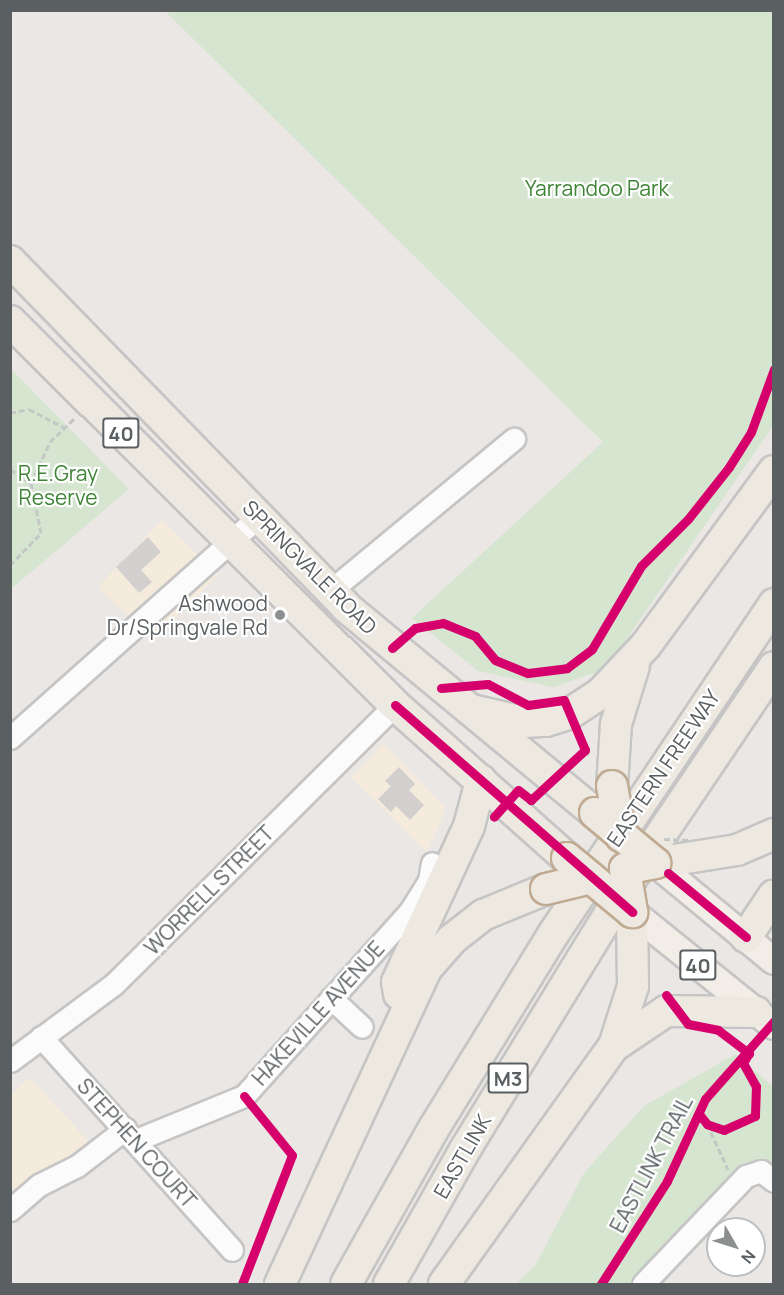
<!DOCTYPE html>
<style>
body{margin:0}
#map{position:relative;width:784px;height:1295px;overflow:hidden;background:#eae7e4;font-family:Manrope,sans-serif}
div>[style]{position:absolute}
[style*='--x']{left:calc(var(--x)*1px);top:calc(var(--y)*1px);width:calc(var(--w)*1px);rotate:calc(var(--a)*1deg)}
.commercial>*{inset:0;background:#f4ebdc;transform-origin:0 0}
.green>*{inset:0;background:#d5e5cf}
.building>*{inset:0;background:#d2cfce}
.path>*{height:3px;margin-top:-1.5px;transform-origin:0;background:repeating-linear-gradient(90deg,#c4c8c5 0 6px,transparent 0 9px)}
.roads{filter:drop-shadow(2px 0 #c5c5c5) drop-shadow(-2px 0 #c5c5c5) drop-shadow(0 2px #c5c5c5) drop-shadow(0 -2px #c5c5c5)}
.minor>*{height:21px;margin:-10.5px;padding:0 10.5px;transform-origin:10.5px;border-radius:10.5px;background:#fcfbfb}
.major>*{height:26px;margin:-13px;padding:0 13px;transform-origin:13px;border-radius:13px;background:#f2eee7}
.highway>*{height:30px;margin:-15px;padding:0 15px;transform-origin:15px;border-radius:15px;background:#ede8e0}
.path-bridge>*{height:3px;margin-top:-1.5px;transform-origin:0;background:repeating-linear-gradient(90deg,#c4c8c5 0 6px,transparent 0 9px)}
.bridges{filter:drop-shadow(2px 0 #c1aa92) drop-shadow(-2px 0 #c1aa92) drop-shadow(0 2px #c1aa92) drop-shadow(0 -2px #c1aa92)}
.highway-bridge>*{height:30px;margin:-15px;padding:0 15px;transform-origin:15px;border-radius:15px;background:#ede8e0}
.cycleway>*{height:9px;margin:-4.5px;padding:0 4.5px;transform-origin:4.5px;border-radius:4.5px;background:#d6006c}
.dots>*{width:16px;height:16px;translate:-50% -50%;box-sizing:border-box;border:3px solid #fff;border-radius:50%}
span{translate:-50% -50%;white-space:nowrap;text-align:center;line-height:1.15;-webkit-text-stroke:4.5px #fff;paint-order:stroke}
.shield-label span{padding:2px 4px;background:#fff;border:2px solid;border-radius:4px;-webkit-text-stroke-width:0}
.shield-label{font-size:20px;color:#5a5f62;font-weight:700}
.park-label{font-size:21px;color:#3f8536}
.street-label{font-size:21px;color:#5a5f62}
.poi-label{font-size:21px;color:#5a5f62}
.right{translate:-100% -50%;text-align:right}
.frame{position:absolute;inset:0;border:12px solid #5a5f62;pointer-events:none}
.north{position:absolute;left:706px;top:1217px;width:60px;height:60px;box-sizing:border-box;background:#fff;border:2px solid #bdbfc0;border-radius:50%;rotate:129deg;font-size:16px;font-weight:700;line-height:24px;text-align:center;color:#5a5f62}
.north::after{content:'';display:block;margin:auto;width:21px;height:27px;background:#8c8f90;clip-path:polygon(50% 0,100% 100%,50% 72%,0 100%)}
</style>
<div id="map">
<div class="commercial">
<i style="left:162px;top:520px;width:78px;height:93px;rotate:44deg"></i>
<i style="clip-path:polygon(383px 744px,446px 808px,427px 852px,351px 777px)"></i>
<i style="clip-path:polygon(30px 1078px,91px 1144px,11px 1204px,11px 1094px)"></i>
</div>
<div class="green">
<i style="clip-path:polygon(165px 11px,773px 11px,773px 426px,606px 669px,553px 687px,478px 671px,412px 618px,603px 442px)"></i>
<i style="clip-path:polygon(11px 369px,129px 489px,11px 589px,10px 589px)"></i>
<i style="clip-path:polygon(736px 1054px,773px 1087px,773px 1172px,748px 1165px,633px 1284px,516px 1284px,535px 1266px,584px 1173px,644px 1106px)"></i>
</div>
<div class="building">
<i style="clip-path:polygon(148px 537px,161px 552px,141px 570px,152px 582px,139px 593px,116px 567px)"></i>
<i style="clip-path:polygon(399px 767px,415px 784px,409px 790px,424px 805px,410px 820px,396px 806px,391px 812px,378px 799px,391px 786px,385px 781px)"></i>
</div>
<div class="path">
<i style="--x:10;--y:413;--w:19;--a:-12"></i>
<i style="--x:29;--y:409;--w:41;--a:27.8"></i>
<i style="--x:10;--y:469;--w:25;--a:34"></i>
<i style="--x:10;--y:565;--w:45;--a:-45.9"></i>
<i style="--x:41;--y:533;--w:51;--a:-101.3"></i>
<i style="--x:31;--y:483;--w:45;--a:-65.1"></i>
<i style="--x:50;--y:442;--w:35;--a:-44"></i>
<i style="--x:585;--y:750;--w:9;--a:58"></i>
<i style="--x:707;--y:1124;--w:50;--a:65"></i>
</div>
<div class="roads">
<div class="minor">
<i style="--x:330;--y:591;--w:239;--a:-39.6"></i>
<i style="--x:10;--y:738;--w:331;--a:-41.7"></i>
<i style="--x:331;--y:998;--w:42;--a:43.1"></i>
<i style="--x:41;--y:1037;--w:286;--a:48.1"></i>
<i style="--x:10;--y:1061;--w:129;--a:-36.5"></i>
<i style="--x:114;--y:984;--w:396;--a:-44.8"></i>
<i style="--x:136;--y:1140;--w:117;--a:-22.2"></i>
<i style="--x:244;--y:1096;--w:249;--a:-48.1"></i>
<i style="--x:410;--y:911;--w:36;--a:-58"></i>
<i style="--x:429;--y:880;--w:17;--a:-80"></i>
<i style="--x:10;--y:1210;--w:38;--a:-41"></i>
<i style="--x:39;--y:1185;--w:42;--a:-26.6"></i>
<i style="--x:77;--y:1166;--w:61;--a:-37.6"></i>
<i style="--x:643;--y:1284;--w:149;--a:-46.4"></i>
<i style="--x:746;--y:1176;--w:16;--a:-18"></i>
<i style="--x:761;--y:1171;--w:16;--a:38"></i>
</div>
<div class="major">
<i style="--x:655;--y:863;--w:154;--a:39.5"></i>
<i style="--x:632;--y:912;--w:182;--a:38.8"></i>
</div>
<div class="highway">
<i style="--x:10;--y:261;--w:482;--a:45.8"></i>
<i style="--x:346;--y:607;--w:323;--a:39.6"></i>
<i style="--x:10;--y:321;--w:544;--a:44.93"></i>
<i style="--x:395;--y:705;--w:230;--a:41.7"></i>
<i style="--x:472;--y:710;--w:53;--a:13"></i>
<i style="--x:524;--y:722;--w:22;--a:-3"></i>
<i style="--x:546;--y:721;--w:24;--a:-17"></i>
<i style="--x:569;--y:714;--w:37;--a:-33"></i>
<i style="--x:600;--y:694;--w:67;--a:-46.8"></i>
<i style="--x:646;--y:645;--w:216;--a:-53.7"></i>
<i style="--x:612;--y:786;--w:62;--a:-86.3"></i>
<i style="--x:616;--y:724;--w:61;--a:-72.8"></i>
<i style="--x:655;--y:863;--w:83;--a:-9"></i>
<i style="--x:737;--y:850;--w:40;--a:-23.4"></i>
<i style="--x:746;--y:937;--w:50;--a:-56.3"></i>
<i style="--x:399;--y:994;--w:12;--a:-99"></i>
<i style="--x:397;--y:982;--w:172;--a:-65.2"></i>
<i style="--x:469;--y:826;--w:47;--a:-75.1"></i>
<i style="--x:614;--y:1046;--w:63;--a:-33.9"></i>
<i style="--x:666;--y:1011;--w:90;--a:0.6"></i>
<i style="--x:280;--y:1284;--w:349;--a:-65.1"></i>
<i style="--x:427;--y:968;--w:37;--a:-49"></i>
<i style="--x:451;--y:940;--w:41;--a:-38"></i>
<i style="--x:483;--y:915;--w:68;--a:-22.4"></i>
<i style="--x:346;--y:1284;--w:179;--a:-60.6"></i>
<i style="--x:434;--y:1128;--w:229;--a:-58.4"></i>
<i style="--x:554;--y:933;--w:396;--a:-56.2"></i>
<i style="--x:389;--y:1284;--w:156;--a:-60.5"></i>
<i style="--x:466;--y:1148;--w:319;--a:-58.5"></i>
<i style="--x:633;--y:876;--w:252;--a:-56"></i>
<i style="--x:444;--y:1284;--w:292;--a:-54.5"></i>
<i style="--x:614;--y:1046;--w:63;--a:-72.4"></i>
<i style="--x:633;--y:986;--w:74;--a:-90.8"></i>
</div>
</div>
<div class="path-bridge">
<i style="--x:664;--y:839;--w:27;--a:2"></i>
</div>
<div class="bridges">
<div class="highway-bridge">
<i style="--x:612;--y:786;--w:51;--a:79.8"></i>
<i style="--x:595;--y:813;--w:78;--a:39.8"></i>
<i style="--x:567;--y:858;--w:85;--a:39.7"></i>
<i style="--x:546;--y:889;--w:46;--a:-13.7"></i>
<i style="--x:632;--y:912;--w:44;--a:-99.2"></i>
<i style="--x:625;--y:869;--w:31;--a:-11"></i>
</div>
</div>
<div class="cycleway">
<i style="--x:392;--y:648;--w:30;--a:-41"></i>
<i style="--x:415;--y:628;--w:28;--a:-10"></i>
<i style="--x:443;--y:623;--w:35;--a:22"></i>
<i style="--x:475;--y:636;--w:31;--a:50"></i>
<i style="--x:495;--y:660;--w:35;--a:22"></i>
<i style="--x:528;--y:673;--w:39;--a:-7"></i>
<i style="--x:567;--y:668;--w:31;--a:-37"></i>
<i style="--x:592;--y:649;--w:96;--a:-59.4"></i>
<i style="--x:641;--y:566;--w:66;--a:-45"></i>
<i style="--x:688;--y:519;--w:66;--a:-51.7"></i>
<i style="--x:729;--y:467;--w:41;--a:-57.8"></i>
<i style="--x:751;--y:432;--w:67;--a:-69.9"></i>
<i style="--x:441;--y:688;--w:47;--a:-4.9"></i>
<i style="--x:488;--y:684;--w:45;--a:27.7"></i>
<i style="--x:528;--y:705;--w:36;--a:-8"></i>
<i style="--x:564;--y:700;--w:54;--a:67.2"></i>
<i style="--x:585;--y:750;--w:74;--a:137.2"></i>
<i style="--x:531;--y:800;--w:16;--a:-142"></i>
<i style="--x:518;--y:790;--w:36;--a:132"></i>
<i style="--x:395;--y:705;--w:315;--a:41.1"></i>
<i style="--x:668;--y:873;--w:101;--a:39.4"></i>
<i style="--x:666;--y:995;--w:36;--a:53"></i>
<i style="--x:688;--y:1024;--w:31;--a:11"></i>
<i style="--x:718;--y:1030;--w:39;--a:37"></i>
<i style="--x:749;--y:1053;--w:12;--a:121"></i>
<i style="--x:743;--y:1063;--w:26;--a:61"></i>
<i style="--x:756;--y:1086;--w:30;--a:92"></i>
<i style="--x:755;--y:1116;--w:34;--a:156"></i>
<i style="--x:724;--y:1130;--w:18;--a:-161"></i>
<i style="--x:707;--y:1124;--w:13;--a:-129"></i>
<i style="--x:242;--y:1284;--w:138;--a:-68.8"></i>
<i style="--x:292;--y:1155;--w:76;--a:-129.1"></i>
<i style="--x:601;--y:1284;--w:122;--a:-57.3"></i>
<i style="--x:667;--y:1181;--w:90;--a:-65.1"></i>
<i style="--x:705;--y:1099;--w:104;--a:-48.5"></i>
</div>
<div class="dots">
<i style="left:280px;top:615px;background:#8c8f90"></i>
</div>
<div class="shield-label">
<span style="left:121px;top:433px">40</span>
<span style="left:698px;top:965px">40</span>
<span style="left:508px;top:1078px">M3</span>
</div>
<div class="park-label">
<span style="left:597px;top:188px">Yarrandoo Park</span>
<span style="left:58px;top:485px">R.E.Gray<br>Reserve</span>
</div>
<div class="street-label">
<span style="left:310px;top:567px;rotate:45deg">SPRINGVALE ROAD</span>
<span style="left:663px;top:768px;rotate:-56deg">EASTERN FREEWAY</span>
<span style="left:209px;top:890px;rotate:-45deg">WORRELL STREET</span>
<span style="left:318px;top:1013px;rotate:-48deg">HAKEVILLE AVENUE</span>
<span style="left:137px;top:1143px;rotate:48deg">STEPHEN COURT</span>
<span style="left:462px;top:1156px;rotate:-60deg">EASTLINK</span>
<span style="left:651px;top:1164px;rotate:-62deg">EASTLINK TRAIL</span>
</div>
<div class="poi-label">
<span class="right" style="left:268px;top:615px">Ashwood<br>Dr/Springvale Rd</span>
</div>
<div class="frame"></div>
<div class="north">N</div>
</div>
